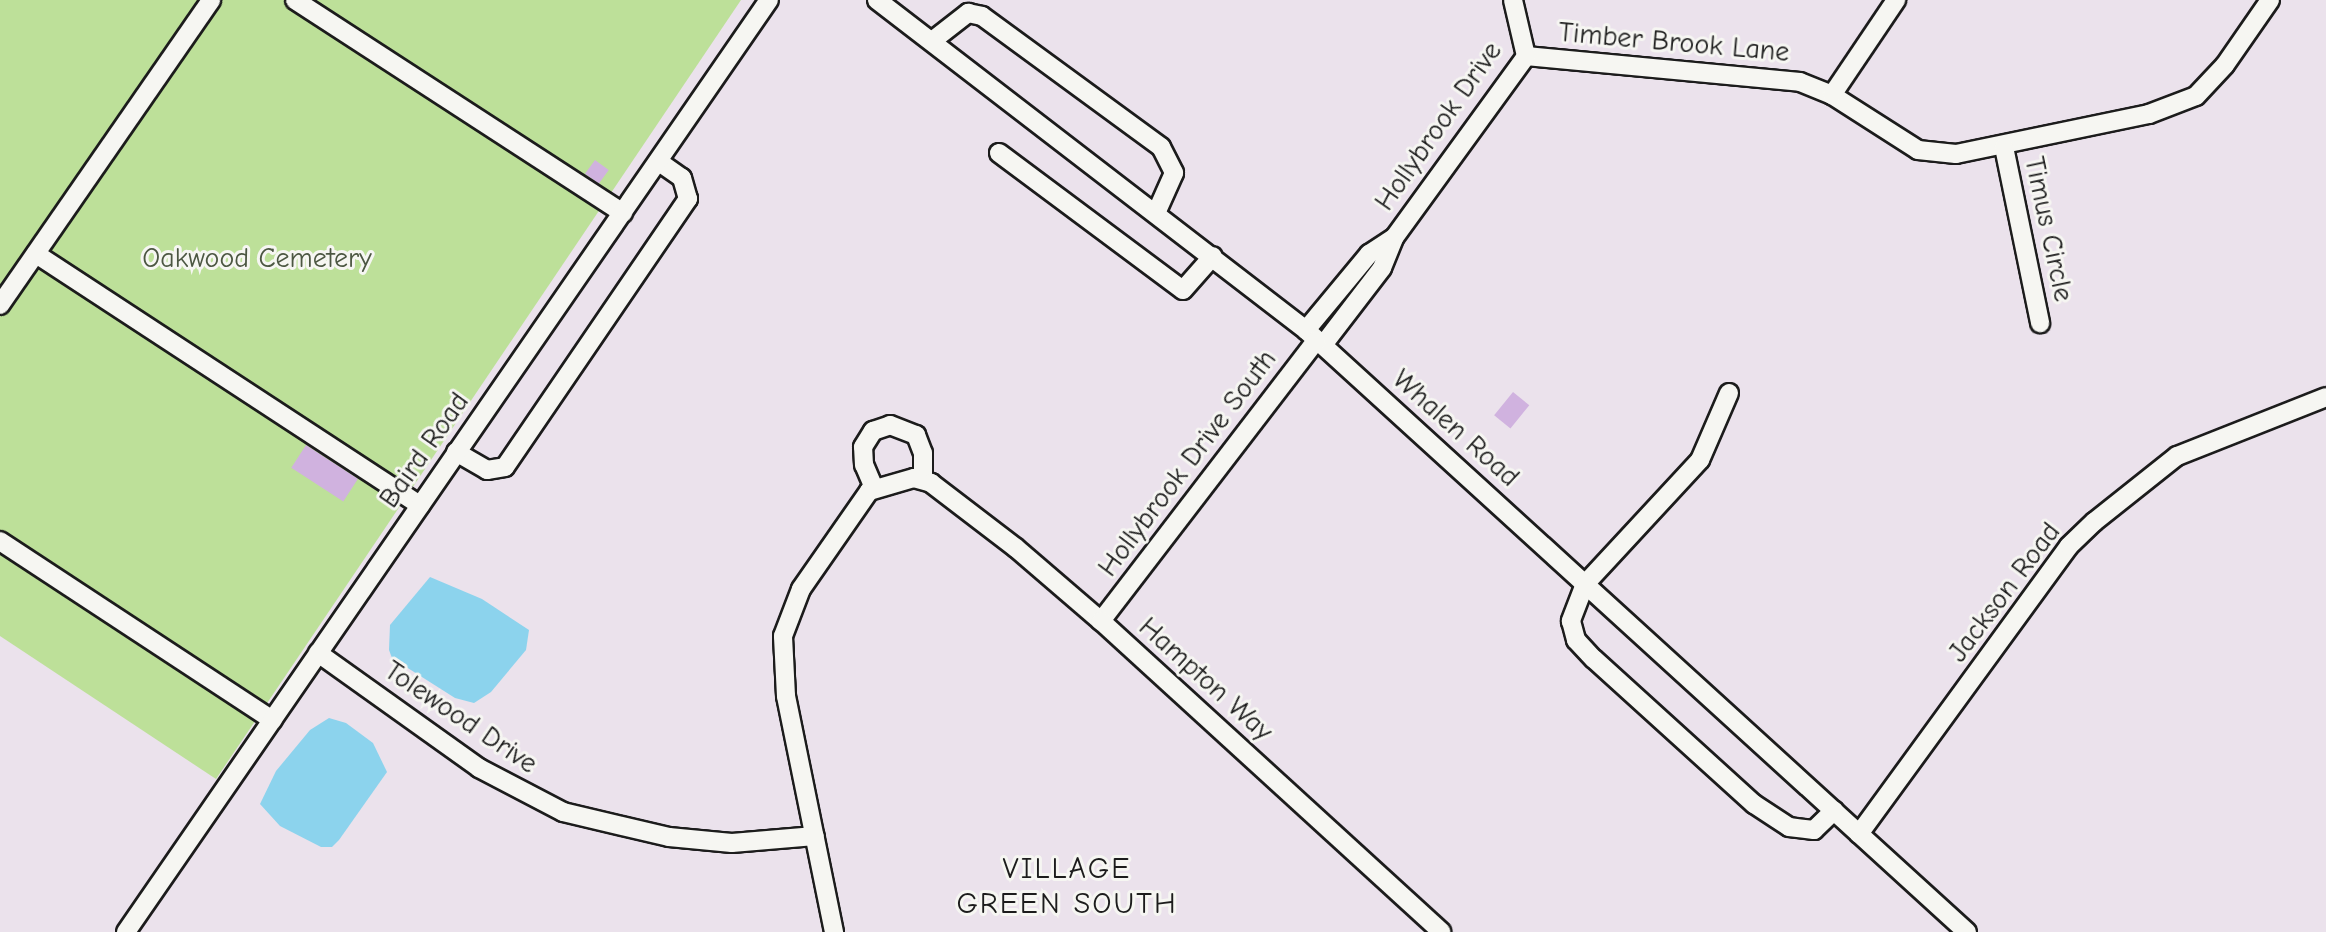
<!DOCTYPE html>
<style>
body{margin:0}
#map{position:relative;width:2326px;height:932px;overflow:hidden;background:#ebe2ec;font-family:"Comic Neue",sans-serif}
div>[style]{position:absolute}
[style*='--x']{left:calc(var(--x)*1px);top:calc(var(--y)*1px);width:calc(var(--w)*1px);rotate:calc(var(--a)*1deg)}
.green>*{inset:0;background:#bde099}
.water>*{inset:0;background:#8cd3ed}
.building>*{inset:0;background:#d0b2df;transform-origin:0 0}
.roads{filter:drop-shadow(2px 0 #1c1c1c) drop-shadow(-2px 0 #1c1c1c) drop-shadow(0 2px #1c1c1c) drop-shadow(0 -2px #1c1c1c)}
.minor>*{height:18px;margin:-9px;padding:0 9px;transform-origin:9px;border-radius:9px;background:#f6f6f2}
span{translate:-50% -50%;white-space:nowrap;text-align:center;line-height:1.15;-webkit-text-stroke:6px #f6f6f2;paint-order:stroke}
.street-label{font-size:28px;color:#1c1c1c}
.park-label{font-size:28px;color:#4c5742}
.neighbourhood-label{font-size:30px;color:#1c1c1c;letter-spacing:2px}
</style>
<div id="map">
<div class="green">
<i style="clip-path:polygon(0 0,741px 0,216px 779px,0 636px)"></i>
</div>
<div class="water">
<i style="clip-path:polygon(430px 577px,482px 599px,529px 630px,526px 650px,491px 692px,474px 703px,455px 698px,392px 658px,389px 650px,390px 625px)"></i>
<i style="clip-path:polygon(329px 718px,346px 723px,373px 743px,387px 772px,339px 840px,332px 847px,321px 847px,280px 826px,260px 804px,276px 771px,310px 730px)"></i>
</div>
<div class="building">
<i style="left:595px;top:160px;width:17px;height:17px;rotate:36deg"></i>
<i style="left:1513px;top:392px;width:21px;height:30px;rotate:39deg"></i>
<i style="left:306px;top:445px;width:62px;height:27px;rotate:33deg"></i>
</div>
<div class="roads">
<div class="minor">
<i style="--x:295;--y:0;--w:391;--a:33"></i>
<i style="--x:877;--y:0;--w:541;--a:37.57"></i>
<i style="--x:1306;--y:330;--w:894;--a:42.33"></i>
<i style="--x:932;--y:41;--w:46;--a:-37.9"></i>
<i style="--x:968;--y:13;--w:14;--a:12"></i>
<i style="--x:982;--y:16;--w:222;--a:36.2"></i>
<i style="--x:1161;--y:147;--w:29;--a:63"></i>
<i style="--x:1174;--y:173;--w:42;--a:114.1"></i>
<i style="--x:1526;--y:56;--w:275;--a:5.4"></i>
<i style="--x:1800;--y:82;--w:35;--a:22"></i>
<i style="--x:1832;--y:95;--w:102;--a:32.6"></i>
<i style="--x:1918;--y:150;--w:38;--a:6"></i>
<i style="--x:1956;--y:154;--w:197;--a:-11.7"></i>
<i style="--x:2149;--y:114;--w:50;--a:-21"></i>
<i style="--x:2196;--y:96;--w:42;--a:-46.9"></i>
<i style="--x:2225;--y:65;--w:79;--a:-55.3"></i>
<i style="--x:1832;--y:95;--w:115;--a:-56"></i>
<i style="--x:2004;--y:147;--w:180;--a:78.4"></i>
<i style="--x:999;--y:153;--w:229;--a:36.7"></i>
<i style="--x:1183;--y:290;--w:45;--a:-48.6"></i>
<i style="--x:36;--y:254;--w:459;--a:33.2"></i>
<i style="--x:0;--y:305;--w:371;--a:-55.3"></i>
<i style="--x:1306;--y:330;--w:99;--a:-50.3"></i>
<i style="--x:1369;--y:254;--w:30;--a:-33"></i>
<i style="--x:1323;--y:345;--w:97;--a:-52.5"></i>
<i style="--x:1382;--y:268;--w:32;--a:-68"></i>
<i style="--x:1394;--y:238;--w:225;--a:-54"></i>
<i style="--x:1526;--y:56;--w:57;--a:-103.1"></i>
<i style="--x:1729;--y:393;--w:73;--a:113.4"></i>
<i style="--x:1700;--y:460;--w:169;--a:132.8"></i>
<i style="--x:1585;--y:584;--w:40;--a:111"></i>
<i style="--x:1571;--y:621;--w:20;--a:75"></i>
<i style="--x:1576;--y:640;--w:26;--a:47"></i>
<i style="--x:1594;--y:659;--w:216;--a:42.2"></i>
<i style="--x:1754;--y:804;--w:42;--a:33.3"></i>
<i style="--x:1789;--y:827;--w:25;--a:7"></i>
<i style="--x:1814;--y:830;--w:28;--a:-44"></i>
<i style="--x:456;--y:452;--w:36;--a:30"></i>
<i style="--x:487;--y:470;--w:18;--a:-9"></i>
<i style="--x:505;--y:467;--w:325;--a:-55.7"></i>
<i style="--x:688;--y:199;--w:22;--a:-106"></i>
<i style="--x:682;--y:178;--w:29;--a:-145"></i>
<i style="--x:874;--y:488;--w:25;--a:-113"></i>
<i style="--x:864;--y:465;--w:18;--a:-93"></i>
<i style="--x:863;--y:447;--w:19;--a:-58"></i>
<i style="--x:873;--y:431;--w:18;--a:-19"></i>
<i style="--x:890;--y:425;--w:28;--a:21"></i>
<i style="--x:916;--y:435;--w:19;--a:69"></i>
<i style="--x:923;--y:453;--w:25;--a:90"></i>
<i style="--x:0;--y:541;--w:326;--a:33.3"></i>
<i style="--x:1101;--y:621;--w:354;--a:-52.5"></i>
<i style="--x:318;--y:653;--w:198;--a:35.5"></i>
<i style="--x:479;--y:768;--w:95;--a:27.6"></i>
<i style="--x:563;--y:812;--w:109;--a:13.3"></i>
<i style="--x:669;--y:837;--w:63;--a:5.4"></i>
<i style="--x:732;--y:843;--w:83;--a:-4.8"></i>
<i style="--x:1859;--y:834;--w:356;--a:-53.9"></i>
<i style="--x:2069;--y:546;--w:35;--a:-44"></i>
<i style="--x:2094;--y:522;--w:106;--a:-38.5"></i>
<i style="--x:2177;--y:456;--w:160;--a:-21.6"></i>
<i style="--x:126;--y:932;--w:1132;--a:-55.4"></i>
<i style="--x:834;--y:932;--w:241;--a:-101.5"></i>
<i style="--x:786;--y:696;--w:60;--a:-92.9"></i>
<i style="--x:783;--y:636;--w:50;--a:-69"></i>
<i style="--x:801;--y:589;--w:119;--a:-55.2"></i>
<i style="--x:869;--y:491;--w:47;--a:-16.1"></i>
<i style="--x:914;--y:478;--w:18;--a:16"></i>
<i style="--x:931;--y:483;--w:107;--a:37.4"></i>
<i style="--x:1016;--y:548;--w:112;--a:40.7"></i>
<i style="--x:1101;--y:621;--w:461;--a:42.4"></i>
</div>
</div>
<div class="street-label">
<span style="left:1674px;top:42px;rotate:5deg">Timber Brook Lane</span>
<span style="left:1438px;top:126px;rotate:-55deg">Hollybrook Drive</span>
<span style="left:2049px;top:229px;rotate:78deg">Timus Circle</span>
<span style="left:1456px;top:428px;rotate:42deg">Whalen Road</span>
<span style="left:424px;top:450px;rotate:-55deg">Baird Road</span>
<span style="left:1187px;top:463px;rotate:-53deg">Hollybrook Drive South</span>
<span style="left:2004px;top:592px;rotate:-53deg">Jackson Road</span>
<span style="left:1206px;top:679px;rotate:42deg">Hampton Way</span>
<span style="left:461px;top:717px;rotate:34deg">Tolewood Drive</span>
</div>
<div class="park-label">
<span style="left:257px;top:258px">Oakwood Cemetery</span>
</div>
<div class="neighbourhood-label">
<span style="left:1067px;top:886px">VILLAGE<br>GREEN SOUTH</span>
</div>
</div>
